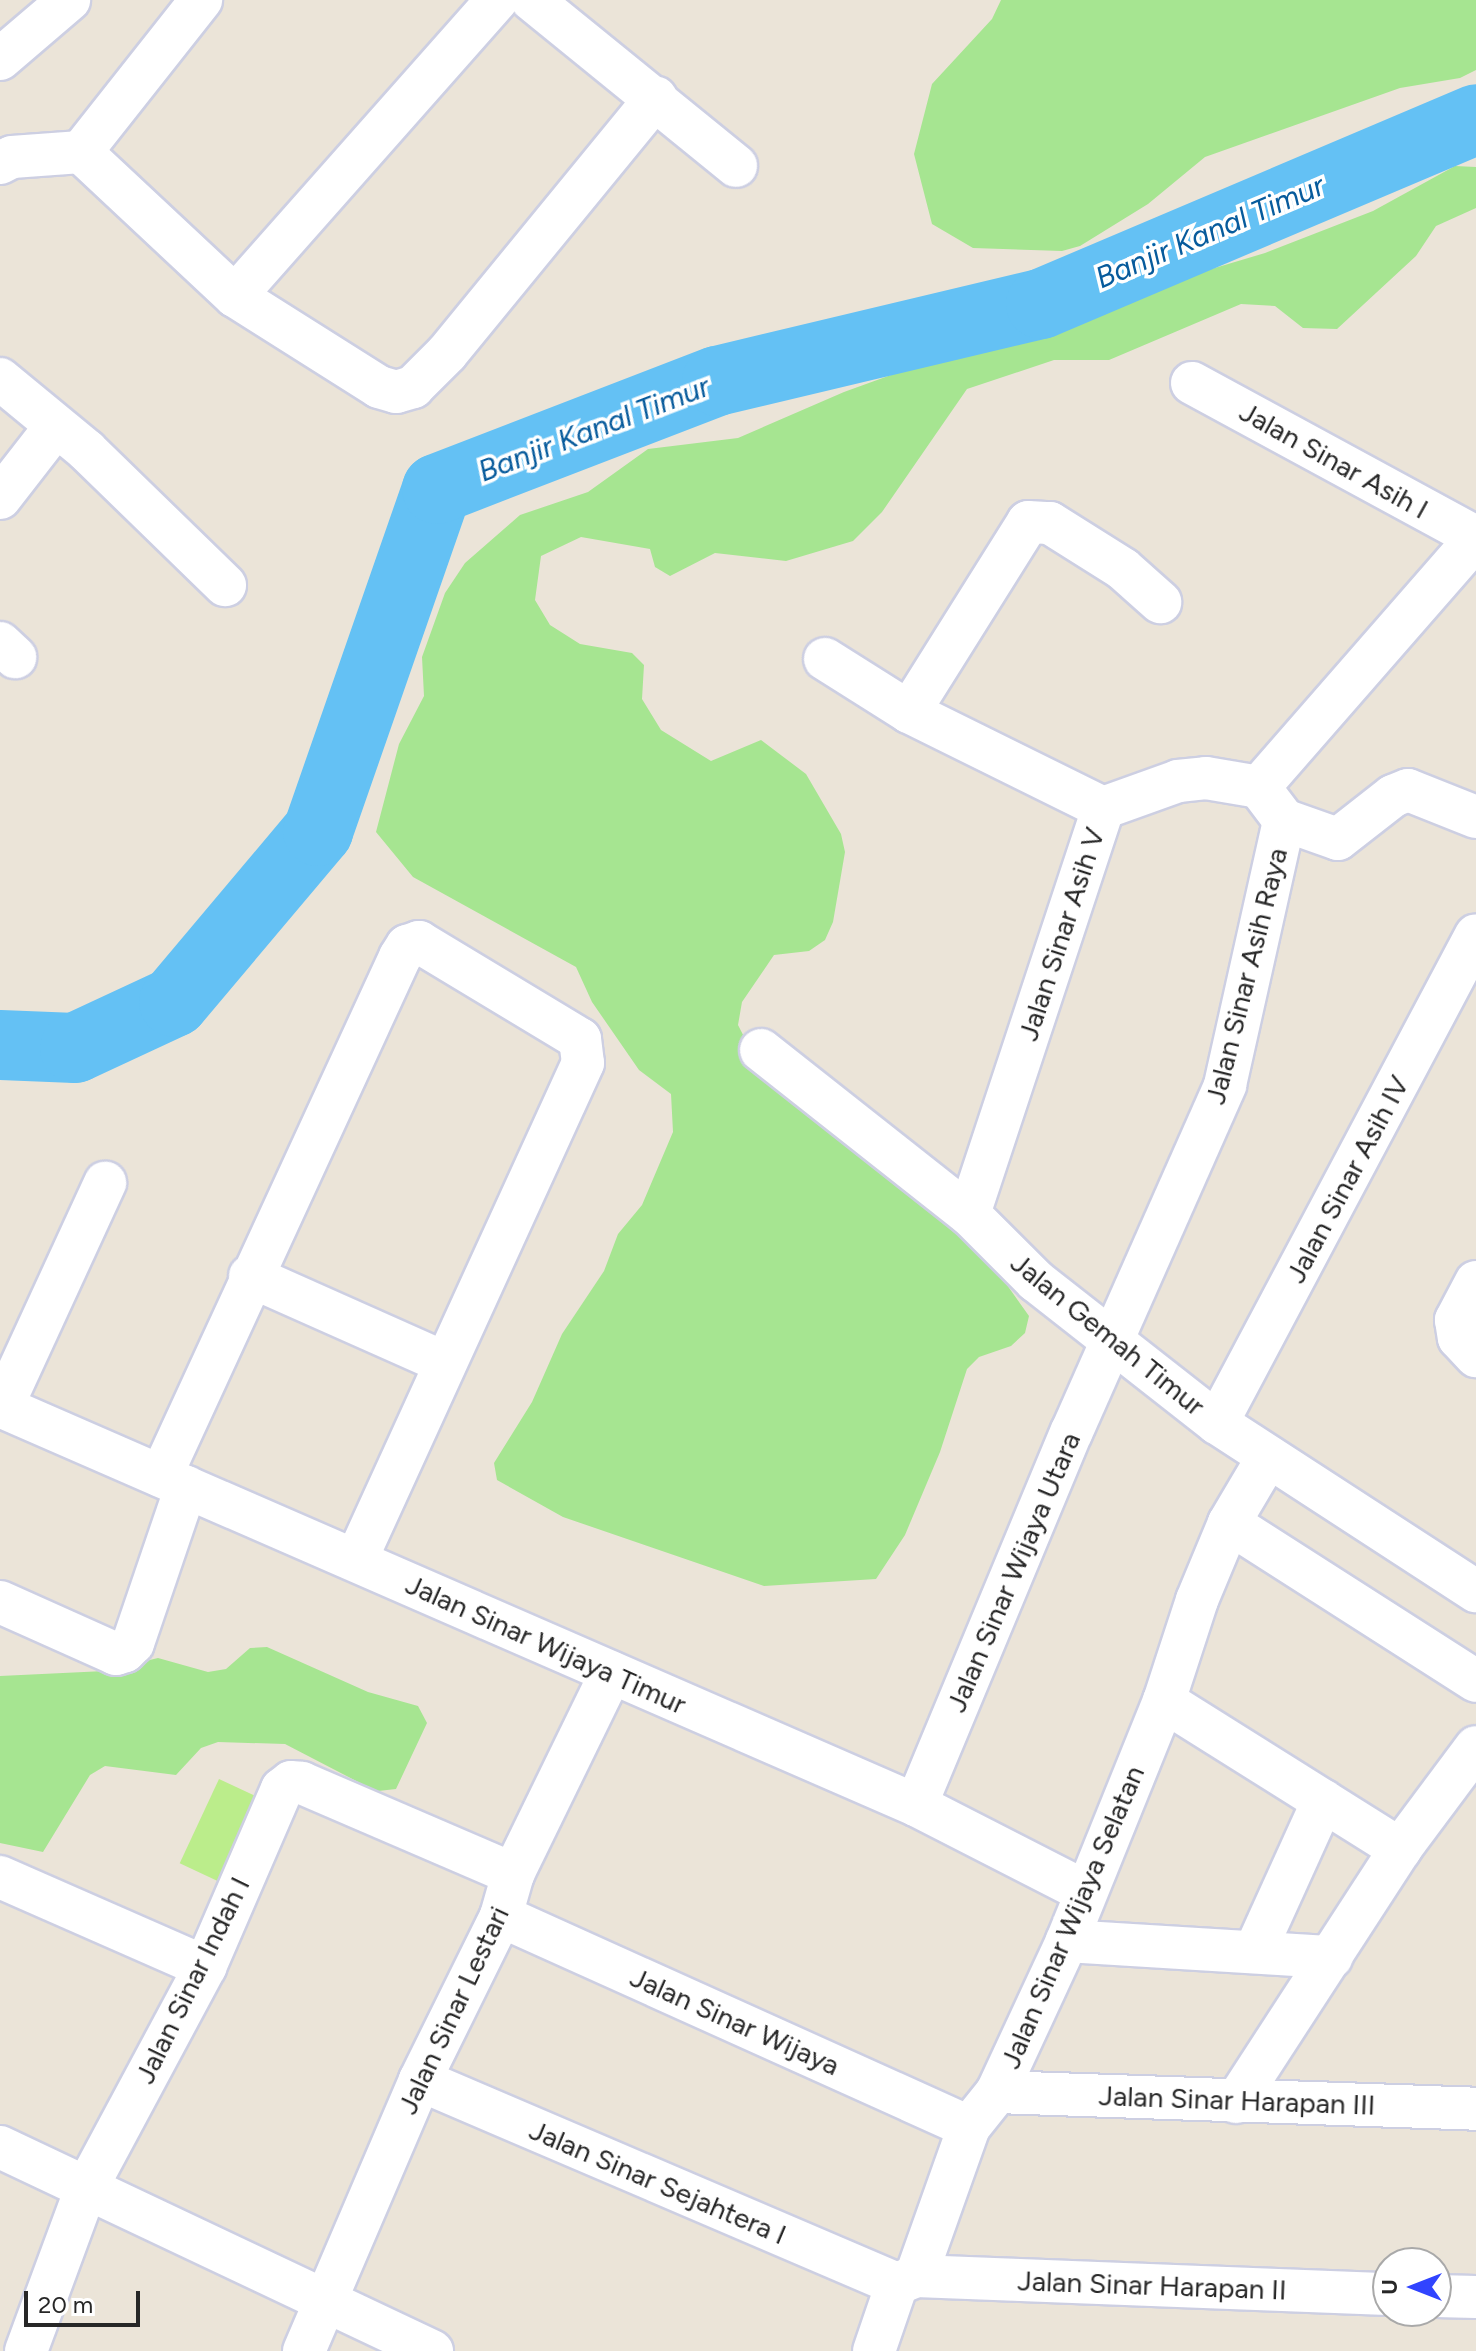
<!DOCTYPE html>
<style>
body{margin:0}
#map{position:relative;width:1476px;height:2351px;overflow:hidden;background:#ebe4d8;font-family:Figtree,sans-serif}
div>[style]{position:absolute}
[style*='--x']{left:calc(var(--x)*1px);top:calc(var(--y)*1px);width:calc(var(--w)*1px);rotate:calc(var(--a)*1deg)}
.green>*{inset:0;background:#a6e591}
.pitch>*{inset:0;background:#bbed8b;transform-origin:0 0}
.river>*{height:70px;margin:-35px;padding:0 35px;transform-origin:35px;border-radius:35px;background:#64c1f4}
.roads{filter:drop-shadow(2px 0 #cdcfe2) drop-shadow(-2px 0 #cdcfe2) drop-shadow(0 2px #cdcfe2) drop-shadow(0 -2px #cdcfe2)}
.minor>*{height:42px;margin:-21px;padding:0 21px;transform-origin:21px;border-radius:21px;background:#fff}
span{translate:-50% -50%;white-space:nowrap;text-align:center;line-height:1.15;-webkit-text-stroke:7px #fff;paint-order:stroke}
.street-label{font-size:28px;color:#272727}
.water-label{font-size:30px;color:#075b9c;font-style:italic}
.north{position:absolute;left:1372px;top:2247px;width:80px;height:80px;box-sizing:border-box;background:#fff;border:2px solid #a9a9a9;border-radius:50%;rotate:270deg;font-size:22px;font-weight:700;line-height:32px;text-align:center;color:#272727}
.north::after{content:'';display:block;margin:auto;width:28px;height:36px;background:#3144ff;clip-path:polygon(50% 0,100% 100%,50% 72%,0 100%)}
.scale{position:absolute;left:24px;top:2291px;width:116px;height:36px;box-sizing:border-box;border:4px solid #272727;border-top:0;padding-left:10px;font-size:24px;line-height:28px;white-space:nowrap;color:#272727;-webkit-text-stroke:6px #fff;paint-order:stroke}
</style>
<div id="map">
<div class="green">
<i style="clip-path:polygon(1001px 0,1476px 0,1476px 70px,1460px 78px,1400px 88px,1205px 157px,1148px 204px,1080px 246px,1062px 251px,973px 248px,932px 224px,914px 154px,932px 84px,992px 19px)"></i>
<i style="clip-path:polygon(1455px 166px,1476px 167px,1476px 208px,1436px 226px,1416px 256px,1337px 329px,1303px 328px,1275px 306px,1241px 304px,1109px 360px,1054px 360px,967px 389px,882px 512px,853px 541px,786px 561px,715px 553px,670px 576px,655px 567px,650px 549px,581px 537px,541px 556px,535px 600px,550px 625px,580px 644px,632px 653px,644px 665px,642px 699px,661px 730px,711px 761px,761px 740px,806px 774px,841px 834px,845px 852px,833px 922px,825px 940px,809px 951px,774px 955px,742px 1002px,738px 1025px,761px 1070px,963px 1223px,1029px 1316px,1025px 1333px,1011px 1346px,979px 1357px,967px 1369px,940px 1452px,905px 1535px,876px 1579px,764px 1586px,563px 1517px,497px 1480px,494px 1463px,532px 1402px,562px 1334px,604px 1271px,618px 1234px,642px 1205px,673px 1132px,671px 1094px,639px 1070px,592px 1002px,576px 967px,413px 877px,376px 832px,399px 744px,424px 696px,422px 657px,445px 593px,465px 563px,520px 515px,588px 492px,648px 449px,738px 438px,844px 392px,1054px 316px,1265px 253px,1373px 211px)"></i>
<i style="clip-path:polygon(267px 1647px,368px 1692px,418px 1706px,427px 1723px,396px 1789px,378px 1791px,362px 1784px,285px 1744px,218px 1742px,201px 1748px,176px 1775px,105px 1766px,90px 1775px,43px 1852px,0 1843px,0 1676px,105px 1671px,158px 1658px,208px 1672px,226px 1669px,250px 1648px)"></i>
</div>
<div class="pitch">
<i style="left:219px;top:1779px;width:53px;height:93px;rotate:25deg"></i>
</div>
<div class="river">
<i style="--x:0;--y:1045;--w:75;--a:2.3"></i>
<i style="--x:75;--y:1048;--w:109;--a:-24.9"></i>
<i style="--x:174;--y:1002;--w:224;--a:-49.9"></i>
<i style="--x:318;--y:831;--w:362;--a:-70.8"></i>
<i style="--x:437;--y:489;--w:300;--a:-21.1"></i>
<i style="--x:717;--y:381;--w:333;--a:-13.4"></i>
<i style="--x:1041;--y:304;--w:473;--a:-23"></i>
</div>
<div class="roads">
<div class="minor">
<i style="--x:532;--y:0;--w:263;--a:39.1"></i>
<i style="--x:0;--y:59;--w:91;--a:-40.5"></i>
<i style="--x:81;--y:152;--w:211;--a:43.1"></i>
<i style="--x:235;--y:296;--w:170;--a:32.3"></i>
<i style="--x:379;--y:387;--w:18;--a:16"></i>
<i style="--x:396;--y:392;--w:18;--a:-16"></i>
<i style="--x:413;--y:387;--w:48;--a:-45"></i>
<i style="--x:447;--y:353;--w:330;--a:-50.7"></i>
<i style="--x:0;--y:163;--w:13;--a:-27"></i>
<i style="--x:12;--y:157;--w:69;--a:-4.1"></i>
<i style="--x:81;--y:152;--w:194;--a:-51.7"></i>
<i style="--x:235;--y:296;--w:395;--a:-48.5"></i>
<i style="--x:0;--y:379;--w:112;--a:39.5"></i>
<i style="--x:86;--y:450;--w:194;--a:44.2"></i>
<i style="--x:1192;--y:383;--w:323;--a:28.5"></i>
<i style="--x:0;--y:498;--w:91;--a:-52.1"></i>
<i style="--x:0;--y:643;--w:21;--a:43"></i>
<i style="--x:825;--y:659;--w:99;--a:32.2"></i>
<i style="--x:909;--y:712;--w:216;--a:26.3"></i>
<i style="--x:909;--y:712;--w:224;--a:-57.9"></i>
<i style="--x:1028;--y:522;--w:22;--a:3"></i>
<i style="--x:1050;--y:523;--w:86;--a:32.2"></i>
<i style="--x:1123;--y:569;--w:50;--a:41.7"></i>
<i style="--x:1259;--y:787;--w:330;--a:-48.9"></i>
<i style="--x:1103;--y:808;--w:80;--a:-19.8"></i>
<i style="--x:1178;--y:781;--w:28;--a:-6"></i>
<i style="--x:1206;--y:778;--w:54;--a:9.6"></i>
<i style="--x:1284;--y:820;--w:57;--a:19.4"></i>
<i style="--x:1338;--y:839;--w:70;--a:-38"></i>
<i style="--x:1393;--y:796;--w:16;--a:-22"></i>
<i style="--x:1408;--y:790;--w:73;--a:21.7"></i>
<i style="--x:761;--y:1050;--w:265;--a:38.3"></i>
<i style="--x:969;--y:1214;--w:95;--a:45"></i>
<i style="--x:1036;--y:1281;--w:230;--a:38.1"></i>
<i style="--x:1217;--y:1423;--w:309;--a:33"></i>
<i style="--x:969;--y:1214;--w:428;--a:-71.7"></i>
<i style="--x:250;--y:1276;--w:211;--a:24"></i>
<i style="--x:1476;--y:1282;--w:43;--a:117.8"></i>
<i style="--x:1456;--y:1320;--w:18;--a:81"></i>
<i style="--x:1459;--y:1338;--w:25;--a:47"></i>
<i style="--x:0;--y:1406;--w:999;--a:23.54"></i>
<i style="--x:916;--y:1805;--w:191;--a:27.1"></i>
<i style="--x:2;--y:1407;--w:247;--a:-65.3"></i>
<i style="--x:1217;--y:1423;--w:552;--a:-62.04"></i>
<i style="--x:161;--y:1476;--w:571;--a:-65.27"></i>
<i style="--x:400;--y:957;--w:13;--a:-58"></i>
<i style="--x:407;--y:946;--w:13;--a:-18"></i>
<i style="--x:419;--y:942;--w:188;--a:31.1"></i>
<i style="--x:580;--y:1039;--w:24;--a:83"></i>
<i style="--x:583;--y:1063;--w:546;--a:114.55"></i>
<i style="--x:1229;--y:1523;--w:293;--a:32.6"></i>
<i style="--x:0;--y:1602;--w:127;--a:24.1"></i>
<i style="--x:116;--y:1654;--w:9;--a:-18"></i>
<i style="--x:125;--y:1651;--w:11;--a:-45"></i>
<i style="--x:133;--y:1643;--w:165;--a:-71.2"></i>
<i style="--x:1164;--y:1701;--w:279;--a:32.1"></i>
<i style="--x:916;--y:1805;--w:405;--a:-67.4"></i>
<i style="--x:1072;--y:1431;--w:378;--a:-66.1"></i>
<i style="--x:1225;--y:1085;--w:271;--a:-77.4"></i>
<i style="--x:1284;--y:820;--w:41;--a:-127.1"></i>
<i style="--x:0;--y:1877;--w:224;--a:23.7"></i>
<i style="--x:501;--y:1916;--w:513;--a:24.27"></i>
<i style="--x:1067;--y:1941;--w:265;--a:3.5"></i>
<i style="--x:1255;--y:1951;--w:165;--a:-65.6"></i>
<i style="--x:420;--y:2080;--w:519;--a:23.16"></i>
<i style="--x:997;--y:2092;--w:479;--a:2"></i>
<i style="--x:1236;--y:2102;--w:302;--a:-57"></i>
<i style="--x:1400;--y:1849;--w:127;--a:-53.3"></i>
<i style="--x:0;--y:2147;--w:478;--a:25.3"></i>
<i style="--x:916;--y:2276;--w:472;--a:2.2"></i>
<i style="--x:1436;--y:2296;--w:40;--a:1.4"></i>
<i style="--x:26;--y:2351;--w:173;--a:-69.7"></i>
<i style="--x:86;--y:2189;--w:252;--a:-61.8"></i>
<i style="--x:205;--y:1967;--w:194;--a:-66.6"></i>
<i style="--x:282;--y:1789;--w:11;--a:-38"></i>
<i style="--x:291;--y:1782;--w:11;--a:5"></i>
<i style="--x:302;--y:1783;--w:230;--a:23.3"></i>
<i style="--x:304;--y:2351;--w:295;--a:-66.8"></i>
<i style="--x:420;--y:2080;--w:183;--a:-63.7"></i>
<i style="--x:501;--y:1916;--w:44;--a:-74.1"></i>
<i style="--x:513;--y:1874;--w:224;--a:-64"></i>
<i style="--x:874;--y:2351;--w:71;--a:-71.1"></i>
<i style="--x:897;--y:2284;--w:21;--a:-23"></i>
<i style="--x:916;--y:2276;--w:158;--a:-70.4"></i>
<i style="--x:969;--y:2127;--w:45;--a:-51.3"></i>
<i style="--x:997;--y:2092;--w:166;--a:-65.1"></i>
<i style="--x:1067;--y:1941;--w:259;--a:-68"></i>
<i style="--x:1164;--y:1701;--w:106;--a:-71.9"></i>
<i style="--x:1197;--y:1600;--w:83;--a:-67.4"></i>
<i style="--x:1229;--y:1523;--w:77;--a:-59.4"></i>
</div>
</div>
<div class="street-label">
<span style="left:1334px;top:460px;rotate:29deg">Jalan Sinar Asih I</span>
<span style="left:1061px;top:934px;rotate:-72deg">Jalan Sinar Asih V</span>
<span style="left:1246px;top:976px;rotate:-76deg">Jalan Sinar Asih Raya</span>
<span style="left:1347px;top:1179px;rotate:-62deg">Jalan Sinar Asih IV</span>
<span style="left:1108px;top:1334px;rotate:39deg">Jalan Gemah Timur</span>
<span style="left:1013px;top:1572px;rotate:-67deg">Jalan Sinar Wijaya Utara</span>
<span style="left:546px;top:1644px;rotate:24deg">Jalan Sinar Wijaya Timur</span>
<span style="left:1072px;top:1917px;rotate:-67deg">Jalan Sinar Wijaya Selatan</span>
<span style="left:192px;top:1980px;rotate:-64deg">Jalan Sinar Indah I</span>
<span style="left:453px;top:2010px;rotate:-65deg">Jalan Sinar Lestari</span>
<span style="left:735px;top:2021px;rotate:24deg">Jalan Sinar Wijaya</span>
<span style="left:1237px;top:2100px;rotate:2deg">Jalan Sinar Harapan III</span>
<span style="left:658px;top:2182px;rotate:23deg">Jalan Sinar Sejahtera I</span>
<span style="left:1152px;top:2285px;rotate:2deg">Jalan Sinar Harapan II</span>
</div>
<div class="water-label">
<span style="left:1210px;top:232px;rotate:-23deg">Banjir Kanal Timur</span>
<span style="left:594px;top:429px;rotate:-21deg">Banjir Kanal Timur</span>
</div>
<div class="north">U</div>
<div class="scale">20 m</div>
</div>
